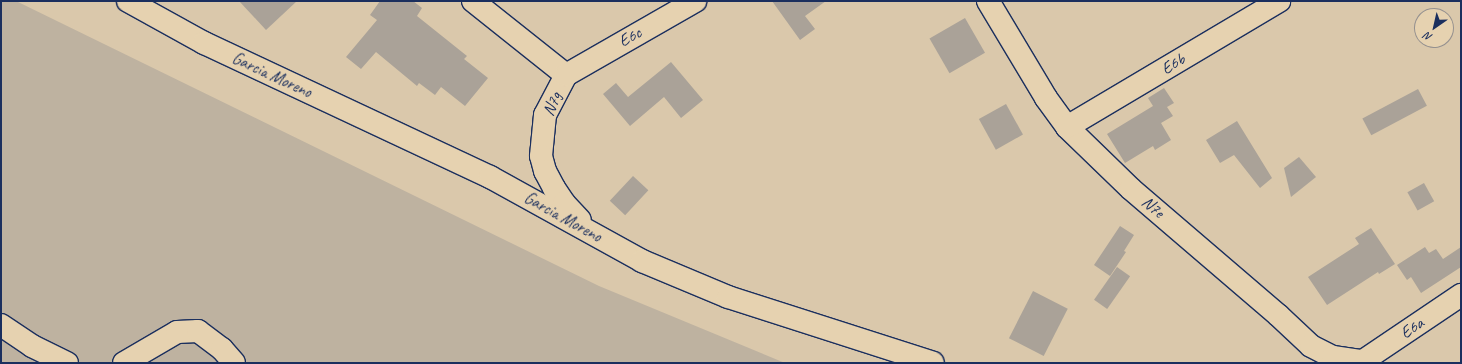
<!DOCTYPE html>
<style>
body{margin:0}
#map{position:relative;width:1462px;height:364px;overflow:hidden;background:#dac8ab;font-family:Caveat,sans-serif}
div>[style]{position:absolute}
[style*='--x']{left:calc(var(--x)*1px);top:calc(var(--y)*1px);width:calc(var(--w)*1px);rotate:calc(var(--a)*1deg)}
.green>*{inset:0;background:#beb2a0}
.building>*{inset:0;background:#aaa298;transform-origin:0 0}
.roads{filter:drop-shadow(1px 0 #1b2f5e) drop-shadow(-1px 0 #1b2f5e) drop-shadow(0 1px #1b2f5e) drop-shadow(0 -1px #1b2f5e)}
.minor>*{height:22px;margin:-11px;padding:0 11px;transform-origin:11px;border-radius:11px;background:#e6d2b0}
span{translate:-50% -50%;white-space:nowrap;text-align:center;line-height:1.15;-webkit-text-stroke:4px #e6d2b0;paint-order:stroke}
.street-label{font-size:17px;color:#1b2f5e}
.frame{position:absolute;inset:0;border:2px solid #1b2f5e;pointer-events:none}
.north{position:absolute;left:1414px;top:8px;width:40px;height:40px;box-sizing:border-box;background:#e6d2b0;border:1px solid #95918f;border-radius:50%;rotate:214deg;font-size:11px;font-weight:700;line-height:16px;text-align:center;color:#1b2f5e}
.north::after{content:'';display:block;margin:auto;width:14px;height:18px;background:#1b2f5e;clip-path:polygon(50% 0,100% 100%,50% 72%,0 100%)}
</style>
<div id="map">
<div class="green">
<i style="clip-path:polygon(1px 1px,16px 1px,599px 286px,785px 363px,1px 363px)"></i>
</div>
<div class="building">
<i style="clip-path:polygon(239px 1px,297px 1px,266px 30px)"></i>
<i style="clip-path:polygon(380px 1px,413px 1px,422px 8px,417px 16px,467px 56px,464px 59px,488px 78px,465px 106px,441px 87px,435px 95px,419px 83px,417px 86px,376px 52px,361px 69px,346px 57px,377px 20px,370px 15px)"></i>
<i style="clip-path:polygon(772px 1px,826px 1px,805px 16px,815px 29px,800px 40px)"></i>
<i style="left:965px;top:18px;width:40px;height:41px;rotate:60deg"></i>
<i style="clip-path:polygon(671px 62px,703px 100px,681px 118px,664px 97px,630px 126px,603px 94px,616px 83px,628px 97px)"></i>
<i style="clip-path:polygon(1164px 88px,1174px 103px,1167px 107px,1173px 116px,1161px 123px,1171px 140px,1155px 150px,1153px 146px,1125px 163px,1107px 134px,1153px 106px,1148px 98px)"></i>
<i style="left:1418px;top:89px;width:19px;height:63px;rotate:62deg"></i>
<i style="left:1006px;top:104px;width:35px;height:31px;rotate:61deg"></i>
<i style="clip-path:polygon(1237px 121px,1272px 178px,1260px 188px,1234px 155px,1220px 163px,1206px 140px)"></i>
<i style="clip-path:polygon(1299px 157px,1316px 177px,1291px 197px,1284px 168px)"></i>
<i style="left:633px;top:176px;width:21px;height:34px;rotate:43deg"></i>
<i style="left:1424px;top:183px;width:21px;height:19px;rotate:61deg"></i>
<i style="clip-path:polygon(1120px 226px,1134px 235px,1124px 251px,1126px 252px,1110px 276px,1094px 265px)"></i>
<i style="clip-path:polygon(1371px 228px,1395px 264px,1379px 274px,1378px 272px,1327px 305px,1308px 277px,1359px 244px,1355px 238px)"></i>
<i style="clip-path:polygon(1425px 247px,1429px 253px,1436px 249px,1443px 259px,1461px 247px,1461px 267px,1421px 293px,1411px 277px,1407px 280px,1397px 265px)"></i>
<i style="left:1117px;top:267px;width:16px;height:40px;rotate:35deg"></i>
<i style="left:1033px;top:291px;width:39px;height:53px;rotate:27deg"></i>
</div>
<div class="roads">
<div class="minor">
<i style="--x:128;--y:1;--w:87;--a:28.9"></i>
<i style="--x:204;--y:43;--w:316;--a:25.1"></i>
<i style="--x:490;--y:177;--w:174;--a:28.9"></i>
<i style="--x:642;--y:261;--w:93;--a:22.7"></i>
<i style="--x:728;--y:297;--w:215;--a:17.8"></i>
<i style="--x:473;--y:1;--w:119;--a:38.5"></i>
<i style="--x:988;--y:1;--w:113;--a:59.1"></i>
<i style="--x:1046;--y:98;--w:36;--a:54"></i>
<i style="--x:1067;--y:127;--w:89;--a:44.1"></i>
<i style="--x:1131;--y:189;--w:194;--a:40.6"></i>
<i style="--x:1278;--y:315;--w:45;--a:43.2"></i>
<i style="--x:1311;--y:346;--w:25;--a:27"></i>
<i style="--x:1333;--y:357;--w:29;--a:8"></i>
<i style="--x:566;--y:75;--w:45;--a:117.7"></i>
<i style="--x:545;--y:115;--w:41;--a:95.6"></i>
<i style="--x:541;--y:156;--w:16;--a:75"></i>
<i style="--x:545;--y:171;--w:19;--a:62"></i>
<i style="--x:554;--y:188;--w:18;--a:56"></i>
<i style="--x:564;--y:203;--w:23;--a:47"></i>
<i style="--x:566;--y:75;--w:149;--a:-29.8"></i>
<i style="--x:1067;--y:127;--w:247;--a:-30.7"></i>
<i style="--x:1;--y:325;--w:37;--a:34"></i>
<i style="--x:32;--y:346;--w:39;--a:26"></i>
<i style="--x:124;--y:363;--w:61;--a:-30.3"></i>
<i style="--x:177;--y:332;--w:21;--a:-3"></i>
<i style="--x:198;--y:331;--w:30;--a:37"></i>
<i style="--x:222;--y:349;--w:18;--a:49"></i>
<i style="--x:1360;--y:363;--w:122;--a:-34"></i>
</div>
</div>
<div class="street-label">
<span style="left:630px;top:37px;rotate:-29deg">E6c</span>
<span style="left:1173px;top:64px;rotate:-31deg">E6b</span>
<span style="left:272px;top:75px;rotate:25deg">Garcia Moreno</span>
<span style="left:552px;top:104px;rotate:-67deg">N7g</span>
<span style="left:1153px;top:207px;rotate:40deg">N7e</span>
<span style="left:563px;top:217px;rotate:29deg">Garcia Moreno</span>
<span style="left:1412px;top:328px;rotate:-34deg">E6a</span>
</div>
<div class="frame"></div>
<div class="north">N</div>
</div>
